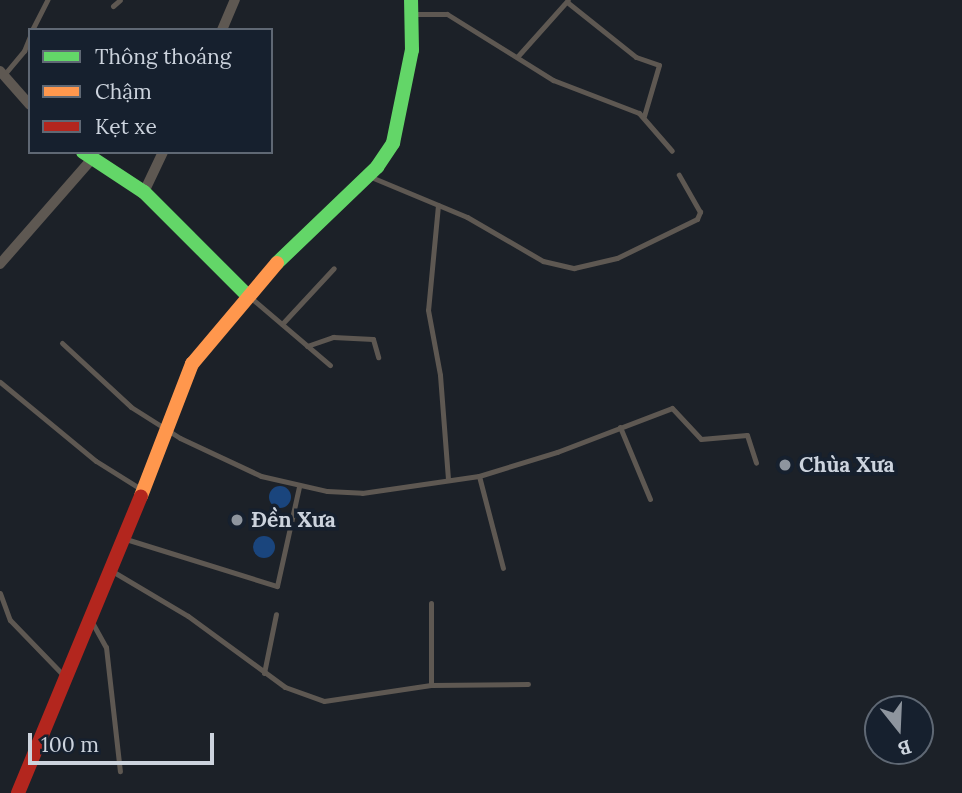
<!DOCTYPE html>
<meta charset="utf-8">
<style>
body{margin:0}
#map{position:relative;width:962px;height:793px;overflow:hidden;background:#1c2128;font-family:Lora,serif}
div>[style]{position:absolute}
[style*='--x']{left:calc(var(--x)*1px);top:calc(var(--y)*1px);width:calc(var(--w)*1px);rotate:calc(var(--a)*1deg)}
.water>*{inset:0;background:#1a457d}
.round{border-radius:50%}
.lane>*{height:5px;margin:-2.5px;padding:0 2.5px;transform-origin:2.5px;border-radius:2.5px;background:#5e5852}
.street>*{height:10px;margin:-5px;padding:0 5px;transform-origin:5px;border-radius:5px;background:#5e5852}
.fast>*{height:14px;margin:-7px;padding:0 7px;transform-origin:7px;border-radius:7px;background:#63d668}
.slow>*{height:14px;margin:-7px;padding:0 7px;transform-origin:7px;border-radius:7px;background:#ff974d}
.jam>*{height:14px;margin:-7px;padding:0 7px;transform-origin:7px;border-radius:7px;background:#b3261e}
.dots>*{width:19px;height:19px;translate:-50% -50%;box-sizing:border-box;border:4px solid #16202e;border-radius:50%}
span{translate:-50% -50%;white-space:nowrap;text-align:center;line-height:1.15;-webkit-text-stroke:7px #16202e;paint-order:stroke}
.poi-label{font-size:21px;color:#ccd3dd;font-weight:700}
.left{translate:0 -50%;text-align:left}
.legend{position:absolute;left:28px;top:28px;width:245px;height:126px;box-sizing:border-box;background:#16202e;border:2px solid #5f6874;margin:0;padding:9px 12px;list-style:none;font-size:21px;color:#ccd3dd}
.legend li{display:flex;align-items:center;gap:14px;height:35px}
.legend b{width:35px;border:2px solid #5f6874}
.north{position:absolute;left:864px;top:695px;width:70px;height:70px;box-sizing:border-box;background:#16202e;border:2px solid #5f6874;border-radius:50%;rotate:162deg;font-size:19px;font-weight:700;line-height:28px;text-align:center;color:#ccd3dd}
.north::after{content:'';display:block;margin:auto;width:24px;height:32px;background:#8e959e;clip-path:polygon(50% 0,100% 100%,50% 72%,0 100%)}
.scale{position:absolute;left:28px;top:733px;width:186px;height:32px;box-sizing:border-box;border:4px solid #ccd3dd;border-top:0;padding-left:9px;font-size:21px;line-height:24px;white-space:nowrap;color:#ccd3dd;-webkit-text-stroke:5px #16202e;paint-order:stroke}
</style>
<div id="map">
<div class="water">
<i class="round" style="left:269px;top:486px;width:22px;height:22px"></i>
<i class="round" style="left:253px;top:536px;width:22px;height:22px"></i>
</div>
<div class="lane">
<i style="--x:567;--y:2;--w:88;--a:38.6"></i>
<i style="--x:636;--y:57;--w:24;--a:19"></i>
<i style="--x:659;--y:65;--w:53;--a:106.4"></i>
<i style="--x:113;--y:6;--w:9;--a:-41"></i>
<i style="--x:413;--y:14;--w:34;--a:0"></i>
<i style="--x:447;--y:14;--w:125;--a:31.9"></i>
<i style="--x:553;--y:80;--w:92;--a:21"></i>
<i style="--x:639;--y:113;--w:50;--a:49"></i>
<i style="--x:32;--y:30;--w:34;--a:-63"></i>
<i style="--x:517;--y:57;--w:76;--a:-48.2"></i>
<i style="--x:3;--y:76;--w:33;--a:-50"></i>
<i style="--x:24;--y:51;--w:16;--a:-68"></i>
<i style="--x:371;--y:177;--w:104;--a:22.6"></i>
<i style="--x:467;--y:217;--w:88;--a:30.1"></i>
<i style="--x:543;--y:261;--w:32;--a:13"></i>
<i style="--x:574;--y:268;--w:44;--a:-13.1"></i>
<i style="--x:617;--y:258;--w:89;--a:-26"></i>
<i style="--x:697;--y:219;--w:8;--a:-67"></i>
<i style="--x:700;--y:212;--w:43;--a:-119.6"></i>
<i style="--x:438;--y:205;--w:105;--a:95.4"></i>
<i style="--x:428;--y:310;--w:66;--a:79.5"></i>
<i style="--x:440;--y:375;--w:105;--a:85.6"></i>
<i style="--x:250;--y:297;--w:105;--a:40.4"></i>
<i style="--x:282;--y:324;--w:76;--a:-47.1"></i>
<i style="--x:62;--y:343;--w:94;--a:42.8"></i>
<i style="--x:131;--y:407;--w:58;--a:32.3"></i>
<i style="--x:180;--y:438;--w:89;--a:25.1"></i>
<i style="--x:261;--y:476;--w:68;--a:12.8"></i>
<i style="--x:327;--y:491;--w:35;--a:3"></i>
<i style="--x:362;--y:493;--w:118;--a:-8.3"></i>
<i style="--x:479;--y:476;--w:82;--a:-17.1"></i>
<i style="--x:557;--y:452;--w:123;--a:-20.9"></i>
<i style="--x:672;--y:408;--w:42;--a:46.9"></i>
<i style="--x:701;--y:439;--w:46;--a:-5"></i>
<i style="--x:747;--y:435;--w:29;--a:72"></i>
<i style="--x:307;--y:346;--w:28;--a:-19"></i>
<i style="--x:333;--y:337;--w:40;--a:2.9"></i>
<i style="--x:373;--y:339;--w:19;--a:74"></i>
<i style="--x:0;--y:382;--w:124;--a:39.5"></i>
<i style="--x:96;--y:461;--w:53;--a:31.9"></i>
<i style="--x:620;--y:427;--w:78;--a:67.4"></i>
<i style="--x:479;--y:476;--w:95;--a:75.4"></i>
<i style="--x:129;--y:540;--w:155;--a:17.3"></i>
<i style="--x:277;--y:586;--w:101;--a:-77.5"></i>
<i style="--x:112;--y:571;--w:88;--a:30.6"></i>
<i style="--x:188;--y:616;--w:120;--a:36.2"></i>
<i style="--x:285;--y:687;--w:41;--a:19.7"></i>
<i style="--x:324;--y:701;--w:108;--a:-8.5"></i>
<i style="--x:431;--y:685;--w:97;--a:-0.6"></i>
<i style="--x:0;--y:593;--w:29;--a:70"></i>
<i style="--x:10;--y:620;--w:79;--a:46"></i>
<i style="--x:93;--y:624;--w:26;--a:61"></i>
<i style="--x:106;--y:647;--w:125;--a:83.6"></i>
<i style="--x:264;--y:673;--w:60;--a:-78.5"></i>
<i style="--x:431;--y:685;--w:82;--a:-90"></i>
</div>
<div class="street">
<i style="--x:222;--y:30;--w:33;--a:-67"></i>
<i style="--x:0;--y:71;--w:45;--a:48.6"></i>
<i style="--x:144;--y:192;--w:44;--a:-64.6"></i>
<i style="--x:0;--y:264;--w:140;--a:-48.8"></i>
</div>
<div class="fast">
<i style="--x:83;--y:152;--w:73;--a:33.3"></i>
<i style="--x:144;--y:192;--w:146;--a:45"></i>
<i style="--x:277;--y:263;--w:139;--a:-43.8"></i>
<i style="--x:377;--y:167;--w:29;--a:-56"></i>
<i style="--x:393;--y:143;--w:95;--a:-78.5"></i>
<i style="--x:412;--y:50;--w:50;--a:-91.1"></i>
</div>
<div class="slow">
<i style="--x:141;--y:496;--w:142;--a:-68.9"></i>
<i style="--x:192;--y:364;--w:132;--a:-49.9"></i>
</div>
<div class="jam">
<i style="--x:18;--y:793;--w:321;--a:-67.5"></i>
</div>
<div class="dots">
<i style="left:785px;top:465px;background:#8e959e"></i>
<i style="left:237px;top:520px;background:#8e959e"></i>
</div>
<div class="poi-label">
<span class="left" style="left:799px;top:465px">Chùa Xưa</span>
<span class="left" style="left:251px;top:520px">Đền Xưa</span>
</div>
<ul class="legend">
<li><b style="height:9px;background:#63d668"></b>Thông thoáng</li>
<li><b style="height:9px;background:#ff974d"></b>Chậm</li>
<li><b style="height:9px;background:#b3261e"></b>Kẹt xe</li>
</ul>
<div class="north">B</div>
<div class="scale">100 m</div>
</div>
